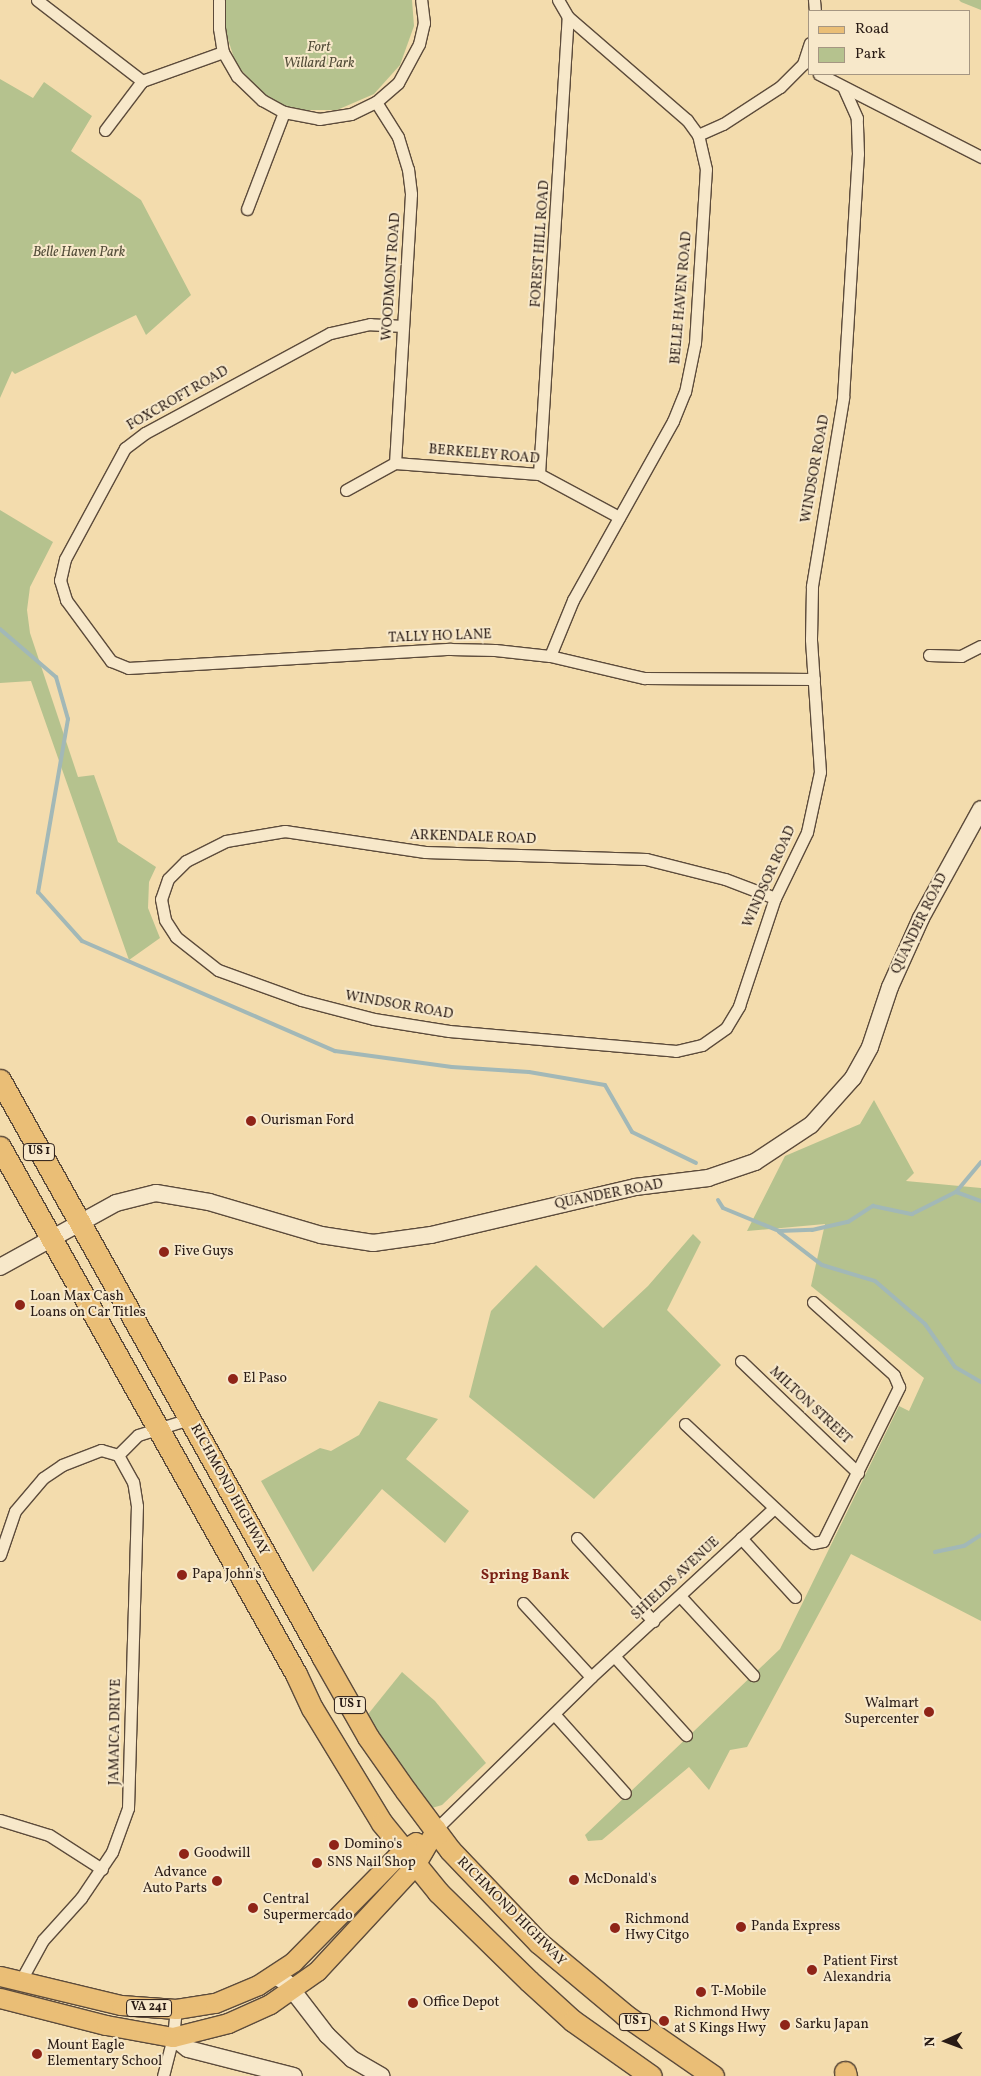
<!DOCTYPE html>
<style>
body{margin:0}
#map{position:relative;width:981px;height:2076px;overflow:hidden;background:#f3dcad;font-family:Vollkorn,serif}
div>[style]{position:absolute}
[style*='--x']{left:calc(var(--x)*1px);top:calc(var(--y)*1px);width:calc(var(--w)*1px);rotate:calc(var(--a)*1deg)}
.green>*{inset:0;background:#b5c28e}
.stream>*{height:4px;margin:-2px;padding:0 2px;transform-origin:2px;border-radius:2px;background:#a2b8b7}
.roads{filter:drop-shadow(1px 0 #5c4b3b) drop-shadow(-1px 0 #5c4b3b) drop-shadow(0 1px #5c4b3b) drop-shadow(0 -1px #5c4b3b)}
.street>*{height:11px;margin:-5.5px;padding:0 5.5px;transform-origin:5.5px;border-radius:5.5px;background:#f7e8ca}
.secondary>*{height:16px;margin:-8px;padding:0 8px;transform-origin:8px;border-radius:8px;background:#f7e8ca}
.primary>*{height:19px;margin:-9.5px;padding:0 9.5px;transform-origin:9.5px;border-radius:9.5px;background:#eabe76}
.highway>*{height:21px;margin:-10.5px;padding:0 10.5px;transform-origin:10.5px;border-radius:10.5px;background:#eabe76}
.dots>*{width:14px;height:14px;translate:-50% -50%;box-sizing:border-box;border:2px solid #f7e8ca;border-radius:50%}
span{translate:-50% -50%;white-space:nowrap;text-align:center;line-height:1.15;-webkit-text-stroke:4px #f7e8ca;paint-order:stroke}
.shield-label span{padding:1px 4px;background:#f7e8ca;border:1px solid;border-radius:4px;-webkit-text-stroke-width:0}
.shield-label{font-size:12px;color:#291b15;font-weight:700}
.park-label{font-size:14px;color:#534d39;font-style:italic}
.street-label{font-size:14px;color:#291b15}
.poi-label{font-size:14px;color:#291b15}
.left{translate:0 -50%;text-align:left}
.right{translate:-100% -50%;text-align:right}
.neighbourhood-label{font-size:15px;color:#7a1f14;font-weight:700}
.legend{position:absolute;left:808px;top:10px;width:162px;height:65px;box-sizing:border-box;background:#f7e8ca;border:1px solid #a59682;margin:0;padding:6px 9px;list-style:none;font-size:15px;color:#291b15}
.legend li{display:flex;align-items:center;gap:10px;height:25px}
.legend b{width:25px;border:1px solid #a59682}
.north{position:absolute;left:921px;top:2016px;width:50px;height:50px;-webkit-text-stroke:4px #f7e8ca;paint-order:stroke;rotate:268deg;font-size:14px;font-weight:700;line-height:20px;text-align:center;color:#291b15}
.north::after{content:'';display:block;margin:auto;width:18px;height:22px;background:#291b15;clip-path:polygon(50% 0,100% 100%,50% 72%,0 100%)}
</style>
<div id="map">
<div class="green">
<i style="clip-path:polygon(226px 0,412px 0,414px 26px,400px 65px,374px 94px,337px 110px,299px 110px,279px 104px,260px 91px,236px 64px,224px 27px)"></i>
<i style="clip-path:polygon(959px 0,981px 0,981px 10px,961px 2px)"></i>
<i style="clip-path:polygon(0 79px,33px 98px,44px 82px,92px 116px,71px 151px,141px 200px,191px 295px,146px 335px,136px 315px,15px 374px,12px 371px,0 398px)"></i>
<i style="clip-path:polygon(0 510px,53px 542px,30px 587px,27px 610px,30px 633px,78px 777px,94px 775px,118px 842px,156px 867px,149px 882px,148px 908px,160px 938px,129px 960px,31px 681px,0 683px)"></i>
<i style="clip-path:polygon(874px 1100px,914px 1173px,906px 1181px,981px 1188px,981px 1621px,851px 1554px,747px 1747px,730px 1750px,709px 1790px,689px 1767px,602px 1840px,588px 1841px,585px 1835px,780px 1649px,899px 1406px,909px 1411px,924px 1378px,811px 1286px,825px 1224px,747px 1231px,785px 1156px,860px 1124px)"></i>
<i style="clip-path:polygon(693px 1234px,701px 1242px,667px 1310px,721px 1365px,594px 1499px,469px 1397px,491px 1311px,536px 1265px,603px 1328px,648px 1286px)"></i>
<i style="clip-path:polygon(379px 1401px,438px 1419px,406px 1459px,469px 1511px,445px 1543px,382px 1489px,313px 1572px,261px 1481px,320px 1448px,331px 1451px,359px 1435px)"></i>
<i style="clip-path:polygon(402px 1672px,435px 1701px,486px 1763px,442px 1805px,432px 1808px,422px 1803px,365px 1718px)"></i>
</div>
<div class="stream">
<i style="--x:0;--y:629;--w:74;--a:40.6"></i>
<i style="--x:56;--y:677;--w:44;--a:74.1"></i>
<i style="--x:68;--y:719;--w:176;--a:99.8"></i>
<i style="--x:38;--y:892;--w:66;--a:48.1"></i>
<i style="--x:82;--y:941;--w:276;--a:23.5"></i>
<i style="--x:335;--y:1051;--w:118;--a:7.8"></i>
<i style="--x:452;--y:1067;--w:77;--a:3.7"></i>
<i style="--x:529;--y:1072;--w:77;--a:9.7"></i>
<i style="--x:605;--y:1085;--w:54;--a:60.1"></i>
<i style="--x:632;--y:1132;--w:71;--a:25.8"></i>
<i style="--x:956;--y:1192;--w:39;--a:-50"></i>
<i style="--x:718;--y:1200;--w:9;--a:58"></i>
<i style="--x:723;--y:1208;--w:61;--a:22.3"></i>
<i style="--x:779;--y:1231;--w:33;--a:-2"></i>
<i style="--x:812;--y:1230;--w:37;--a:-13"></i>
<i style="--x:848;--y:1222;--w:30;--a:-33"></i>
<i style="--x:873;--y:1206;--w:40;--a:12"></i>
<i style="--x:912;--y:1214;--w:49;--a:-26.6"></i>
<i style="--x:956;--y:1192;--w:27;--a:20"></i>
<i style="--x:779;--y:1232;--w:54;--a:37.5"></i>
<i style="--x:822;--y:1265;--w:55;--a:16.8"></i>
<i style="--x:875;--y:1281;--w:66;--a:40.7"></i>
<i style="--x:925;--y:1324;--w:52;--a:55.1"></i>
<i style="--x:955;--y:1367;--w:30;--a:30"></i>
<i style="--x:935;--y:1552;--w:30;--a:-12"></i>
<i style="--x:964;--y:1546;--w:20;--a:-33"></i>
</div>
<div class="roads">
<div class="street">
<i style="--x:37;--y:0;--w:133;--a:37.6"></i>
<i style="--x:219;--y:0;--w:28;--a:90"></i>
<i style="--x:219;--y:28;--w:24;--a:81"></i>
<i style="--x:223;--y:52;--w:28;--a:60"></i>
<i style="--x:237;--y:76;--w:35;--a:44"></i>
<i style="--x:262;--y:100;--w:25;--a:29"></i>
<i style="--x:284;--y:112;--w:36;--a:11"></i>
<i style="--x:319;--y:119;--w:32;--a:-9"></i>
<i style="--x:351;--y:114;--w:28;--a:-26"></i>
<i style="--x:376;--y:102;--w:29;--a:-41"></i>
<i style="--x:398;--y:83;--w:44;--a:-61.7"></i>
<i style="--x:419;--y:44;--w:22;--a:-77"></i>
<i style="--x:424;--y:23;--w:23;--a:-97"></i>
<i style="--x:814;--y:0;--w:11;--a:85"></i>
<i style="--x:819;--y:74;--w:182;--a:27.1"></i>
<i style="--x:376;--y:102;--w:41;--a:57.8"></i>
<i style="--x:398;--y:137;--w:34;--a:73"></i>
<i style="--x:408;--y:169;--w:25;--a:83"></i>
<i style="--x:411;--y:194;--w:269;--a:93.4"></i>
<i style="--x:105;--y:130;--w:61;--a:-52.9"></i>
<i style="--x:142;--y:81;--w:86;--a:-19.7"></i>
<i style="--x:698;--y:135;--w:27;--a:-24"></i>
<i style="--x:723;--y:124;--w:68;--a:-33"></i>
<i style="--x:780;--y:87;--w:33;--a:-45"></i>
<i style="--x:803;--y:64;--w:22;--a:-72"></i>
<i style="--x:247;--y:209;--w:104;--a:-69.1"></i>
<i style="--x:403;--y:326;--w:33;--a:-177"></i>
<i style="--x:370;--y:324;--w:41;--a:167.3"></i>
<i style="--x:330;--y:333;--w:210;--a:151.6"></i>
<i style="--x:145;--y:433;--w:25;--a:143"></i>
<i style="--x:125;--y:448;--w:126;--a:118.4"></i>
<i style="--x:65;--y:559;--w:22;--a:103"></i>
<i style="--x:60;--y:580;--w:21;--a:73"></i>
<i style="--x:66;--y:600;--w:76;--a:53.6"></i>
<i style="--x:111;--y:661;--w:18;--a:22"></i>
<i style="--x:128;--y:668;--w:323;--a:-3.4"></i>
<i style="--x:450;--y:649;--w:45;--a:1.3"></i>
<i style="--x:495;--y:650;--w:55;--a:6.2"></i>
<i style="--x:550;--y:656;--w:97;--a:13.2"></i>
<i style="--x:644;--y:678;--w:170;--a:0.3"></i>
<i style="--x:395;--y:463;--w:144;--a:4.4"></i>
<i style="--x:539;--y:474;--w:91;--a:28.3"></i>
<i style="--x:539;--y:474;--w:458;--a:-86.4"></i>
<i style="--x:346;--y:490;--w:56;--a:-28.9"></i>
<i style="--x:929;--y:655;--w:32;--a:2"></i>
<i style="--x:961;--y:656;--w:22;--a:-27"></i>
<i style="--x:550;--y:656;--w:61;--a:-67.7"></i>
<i style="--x:573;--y:600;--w:205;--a:-60.8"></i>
<i style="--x:673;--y:421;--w:31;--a:-68"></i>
<i style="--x:685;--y:392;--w:50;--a:-78.5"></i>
<i style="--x:695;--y:343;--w:174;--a:-86.4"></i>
<i style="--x:706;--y:169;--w:35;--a:-103"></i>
<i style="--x:698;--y:135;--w:19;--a:-126"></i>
<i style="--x:687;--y:120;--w:157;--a:-139.1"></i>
<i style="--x:568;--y:17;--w:20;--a:-120"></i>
<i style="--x:775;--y:898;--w:53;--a:-159.2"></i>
<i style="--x:725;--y:879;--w:81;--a:-165.8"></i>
<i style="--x:646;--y:859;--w:221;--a:-178.2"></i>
<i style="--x:425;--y:852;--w:142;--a:-171.5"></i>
<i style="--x:285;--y:831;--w:60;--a:170.4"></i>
<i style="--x:226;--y:841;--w:45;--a:153.4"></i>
<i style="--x:186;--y:861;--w:25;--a:135"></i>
<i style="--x:168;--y:879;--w:21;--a:109"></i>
<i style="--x:161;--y:899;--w:21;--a:79"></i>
<i style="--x:165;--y:920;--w:20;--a:57"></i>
<i style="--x:176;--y:937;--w:53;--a:38.2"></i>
<i style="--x:218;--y:970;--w:88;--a:19.9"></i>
<i style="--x:301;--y:1000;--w:75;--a:14.6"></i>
<i style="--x:374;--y:1019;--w:76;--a:9.1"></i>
<i style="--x:449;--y:1031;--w:228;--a:5"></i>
<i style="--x:676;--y:1051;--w:27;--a:-13"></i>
<i style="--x:702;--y:1045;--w:29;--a:-35"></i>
<i style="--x:726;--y:1028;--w:26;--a:-59"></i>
<i style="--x:739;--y:1006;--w:114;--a:-71.6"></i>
<i style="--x:775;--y:898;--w:73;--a:-64.1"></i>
<i style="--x:807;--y:832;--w:61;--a:-77.8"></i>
<i style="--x:820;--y:772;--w:133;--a:-93.9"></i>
<i style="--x:811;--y:639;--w:53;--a:-88.9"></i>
<i style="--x:812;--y:586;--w:191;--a:-80.6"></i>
<i style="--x:843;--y:398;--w:244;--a:-86.5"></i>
<i style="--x:858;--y:154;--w:36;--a:-92"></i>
<i style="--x:857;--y:118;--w:34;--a:-114"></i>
<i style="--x:741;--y:1361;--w:162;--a:43.7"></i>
<i style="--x:685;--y:1424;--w:167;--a:43.1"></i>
<i style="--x:807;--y:1538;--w:8;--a:40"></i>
<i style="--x:813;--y:1543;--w:10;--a:-11"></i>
<i style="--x:823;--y:1541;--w:172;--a:-63.7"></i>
<i style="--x:899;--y:1387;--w:13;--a:-113"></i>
<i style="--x:894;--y:1375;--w:109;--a:-138"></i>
<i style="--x:118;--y:1455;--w:28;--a:-45"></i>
<i style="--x:138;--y:1435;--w:53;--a:-17.4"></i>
<i style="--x:577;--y:1538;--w:113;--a:47.5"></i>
<i style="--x:741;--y:1538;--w:80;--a:47.5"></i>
<i style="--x:0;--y:1555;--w:46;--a:-71.2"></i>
<i style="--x:15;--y:1511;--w:43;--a:-49.7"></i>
<i style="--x:43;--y:1478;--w:23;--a:-34"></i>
<i style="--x:62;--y:1465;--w:42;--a:-21"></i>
<i style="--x:101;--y:1450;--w:18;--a:16"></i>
<i style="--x:680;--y:1596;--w:108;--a:47.3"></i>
<i style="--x:523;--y:1603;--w:100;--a:47.4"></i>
<i style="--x:614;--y:1656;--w:107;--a:47.7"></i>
<i style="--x:554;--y:1714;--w:106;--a:48.1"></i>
<i style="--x:0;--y:1820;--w:51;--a:17"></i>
<i style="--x:49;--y:1835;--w:63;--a:32.7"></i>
<i style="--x:436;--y:1829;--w:217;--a:-44.4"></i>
<i style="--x:591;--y:1677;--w:249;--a:-42.7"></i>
<i style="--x:21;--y:1980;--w:46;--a:-61.2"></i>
<i style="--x:43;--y:1940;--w:57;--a:-47.9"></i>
<i style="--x:81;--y:1898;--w:55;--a:-56"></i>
<i style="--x:112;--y:1852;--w:47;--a:-70"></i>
<i style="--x:128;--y:1808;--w:302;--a:-88.3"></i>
<i style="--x:137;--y:1506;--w:24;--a:-99"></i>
<i style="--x:133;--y:1482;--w:31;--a:-119"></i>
<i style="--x:163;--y:2076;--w:40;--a:-75.6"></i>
<i style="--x:173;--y:2037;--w:28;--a:-84"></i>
</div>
<div class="secondary">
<i style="--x:0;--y:1267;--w:132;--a:-28.9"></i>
<i style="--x:116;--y:1203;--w:41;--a:-14"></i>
<i style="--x:156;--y:1193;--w:54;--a:9.6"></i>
<i style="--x:209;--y:1202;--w:117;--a:16.4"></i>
<i style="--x:321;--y:1235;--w:53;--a:8.7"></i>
<i style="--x:373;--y:1243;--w:59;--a:-7.9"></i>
<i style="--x:431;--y:1235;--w:210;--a:-13.2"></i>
<i style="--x:635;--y:1187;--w:74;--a:-7"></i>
<i style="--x:708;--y:1178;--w:50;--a:-18.8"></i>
<i style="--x:755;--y:1162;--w:67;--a:-33.5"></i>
<i style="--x:811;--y:1125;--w:63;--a:-48.2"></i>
<i style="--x:853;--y:1078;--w:35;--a:-61"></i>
<i style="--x:870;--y:1047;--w:63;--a:-71.6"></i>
<i style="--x:890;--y:987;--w:76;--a:-65.8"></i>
<i style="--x:921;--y:918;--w:124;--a:-61.2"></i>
<i style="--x:275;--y:1976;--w:14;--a:30"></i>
<i style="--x:287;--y:1983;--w:66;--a:52.4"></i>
<i style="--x:327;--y:2035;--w:35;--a:44"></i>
<i style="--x:352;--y:2059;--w:34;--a:30"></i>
<i style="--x:173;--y:2037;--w:19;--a:39"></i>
<i style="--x:188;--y:2049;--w:109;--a:14.3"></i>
</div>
<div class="primary">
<i style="--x:0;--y:1976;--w:124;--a:13.5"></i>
<i style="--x:121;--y:2005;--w:55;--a:4.2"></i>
<i style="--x:176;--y:2009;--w:39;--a:-9"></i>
<i style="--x:215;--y:2003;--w:47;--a:-22.7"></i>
<i style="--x:258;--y:1985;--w:42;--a:-33.3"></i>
<i style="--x:293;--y:1962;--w:157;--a:-45.5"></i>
<i style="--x:403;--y:1850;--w:15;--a:-32"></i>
<i style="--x:0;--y:1998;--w:109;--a:14.3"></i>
<i style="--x:106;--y:2025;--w:68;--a:10.2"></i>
<i style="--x:173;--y:2037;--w:57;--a:-14.3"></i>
<i style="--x:228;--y:2023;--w:46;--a:-24.3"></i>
<i style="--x:270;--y:2004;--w:57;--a:-35.1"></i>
<i style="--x:317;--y:1971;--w:144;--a:-47.2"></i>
<i style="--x:415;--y:1865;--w:42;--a:-59.7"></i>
</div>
<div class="highway">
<i style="--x:0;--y:1080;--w:660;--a:60.79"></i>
<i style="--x:322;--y:1656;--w:93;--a:60.4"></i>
<i style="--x:368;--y:1737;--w:66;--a:54.9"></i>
<i style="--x:406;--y:1791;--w:74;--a:53.3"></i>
<i style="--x:450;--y:1850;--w:129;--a:46.3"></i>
<i style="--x:539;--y:1943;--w:112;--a:39.9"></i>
<i style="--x:625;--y:2015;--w:107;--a:34.7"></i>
<i style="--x:0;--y:1147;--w:604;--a:60.68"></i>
<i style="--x:296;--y:1674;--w:38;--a:65"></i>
<i style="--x:312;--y:1708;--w:135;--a:58.7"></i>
<i style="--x:382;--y:1823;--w:89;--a:50.9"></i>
<i style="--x:438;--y:1892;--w:127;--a:44.4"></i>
<i style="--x:529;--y:1981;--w:59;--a:42.3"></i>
<i style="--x:573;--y:2021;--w:95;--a:35.2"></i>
<i style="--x:845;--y:2072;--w:4;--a:76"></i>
</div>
</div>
<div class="dots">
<i style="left:251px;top:1121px;background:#8f2418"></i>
<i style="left:164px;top:1252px;background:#8f2418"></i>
<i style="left:20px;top:1305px;background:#8f2418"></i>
<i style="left:233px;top:1379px;background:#8f2418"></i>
<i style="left:182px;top:1575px;background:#8f2418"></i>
<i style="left:929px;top:1712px;background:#8f2418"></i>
<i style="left:334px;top:1845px;background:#8f2418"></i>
<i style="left:184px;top:1854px;background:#8f2418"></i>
<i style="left:317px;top:1863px;background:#8f2418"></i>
<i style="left:574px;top:1880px;background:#8f2418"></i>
<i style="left:217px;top:1881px;background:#8f2418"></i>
<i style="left:253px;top:1908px;background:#8f2418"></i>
<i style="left:741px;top:1927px;background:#8f2418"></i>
<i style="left:615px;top:1928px;background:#8f2418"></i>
<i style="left:812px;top:1970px;background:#8f2418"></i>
<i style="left:701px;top:1992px;background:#8f2418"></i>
<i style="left:413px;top:2003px;background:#8f2418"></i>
<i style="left:664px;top:2021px;background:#8f2418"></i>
<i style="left:785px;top:2025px;background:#8f2418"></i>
<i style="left:37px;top:2054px;background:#8f2418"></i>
</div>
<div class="shield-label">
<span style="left:39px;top:1152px">US 1</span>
<span style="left:350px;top:1705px">US 1</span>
<span style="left:149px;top:2008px">VA 241</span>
<span style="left:635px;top:2022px">US 1</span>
</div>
<div class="park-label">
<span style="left:319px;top:56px">Fort<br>Willard Park</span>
<span style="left:79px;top:253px">Belle Haven Park</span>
</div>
<div class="street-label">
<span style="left:541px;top:244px;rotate:-86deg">FOREST HILL ROAD</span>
<span style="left:392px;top:277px;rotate:-86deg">WOODMONT ROAD</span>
<span style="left:682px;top:298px;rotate:-85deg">BELLE HAVEN ROAD</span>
<span style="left:178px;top:399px;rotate:-30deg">FOXCROFT ROAD</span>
<span style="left:484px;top:455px;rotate:5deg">BERKELEY ROAD</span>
<span style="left:816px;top:469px;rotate:-80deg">WINDSOR ROAD</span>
<span style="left:440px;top:637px;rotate:-2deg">TALLY HO LANE</span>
<span style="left:473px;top:838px;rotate:2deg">ARKENDALE ROAD</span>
<span style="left:770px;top:877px;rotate:-66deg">WINDSOR ROAD</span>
<span style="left:920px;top:924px;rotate:-64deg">QUANDER ROAD</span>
<span style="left:399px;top:1006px;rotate:10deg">WINDSOR ROAD</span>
<span style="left:609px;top:1195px;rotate:-11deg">QUANDER ROAD</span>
<span style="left:810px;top:1406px;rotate:43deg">MILTON STREET</span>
<span style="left:229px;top:1490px;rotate:61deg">RICHMOND HIGHWAY</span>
<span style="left:676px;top:1579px;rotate:-43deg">SHIELDS AVENUE</span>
<span style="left:116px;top:1732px;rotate:-89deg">JAMAICA DRIVE</span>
<span style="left:511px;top:1912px;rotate:45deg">RICHMOND HIGHWAY</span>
</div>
<div class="poi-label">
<span class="left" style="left:261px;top:1121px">Ourisman Ford</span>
<span class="left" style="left:174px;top:1252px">Five Guys</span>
<span class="left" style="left:30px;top:1305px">Loan Max Cash<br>Loans on Car Titles</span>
<span class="left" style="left:243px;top:1379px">El Paso</span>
<span class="left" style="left:192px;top:1575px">Papa John's</span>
<span class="right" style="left:919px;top:1712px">Walmart<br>Supercenter</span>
<span class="left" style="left:344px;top:1845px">Domino's</span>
<span class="left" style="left:194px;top:1854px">Goodwill</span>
<span class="left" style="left:327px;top:1863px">SNS Nail Shop</span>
<span class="right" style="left:207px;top:1881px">Advance<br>Auto Parts</span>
<span class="left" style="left:584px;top:1880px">McDonald's</span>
<span class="left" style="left:263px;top:1908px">Central<br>Supermercado</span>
<span class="left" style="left:625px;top:1928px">Richmond<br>Hwy Citgo</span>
<span class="left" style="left:751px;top:1927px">Panda Express</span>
<span class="left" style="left:823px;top:1970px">Patient First<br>Alexandria</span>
<span class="left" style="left:711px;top:1992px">T-Mobile</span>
<span class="left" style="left:423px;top:2003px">Office Depot</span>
<span class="left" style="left:674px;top:2021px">Richmond Hwy<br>at S Kings Hwy</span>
<span class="left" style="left:795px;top:2025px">Sarku Japan</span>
<span class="left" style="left:47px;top:2054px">Mount Eagle<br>Elementary School</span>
</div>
<div class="neighbourhood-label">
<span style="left:525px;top:1576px">Spring Bank</span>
</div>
<ul class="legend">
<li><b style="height:6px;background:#eabe76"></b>Road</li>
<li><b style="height:14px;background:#b5c28e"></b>Park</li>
</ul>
<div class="north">N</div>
</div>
